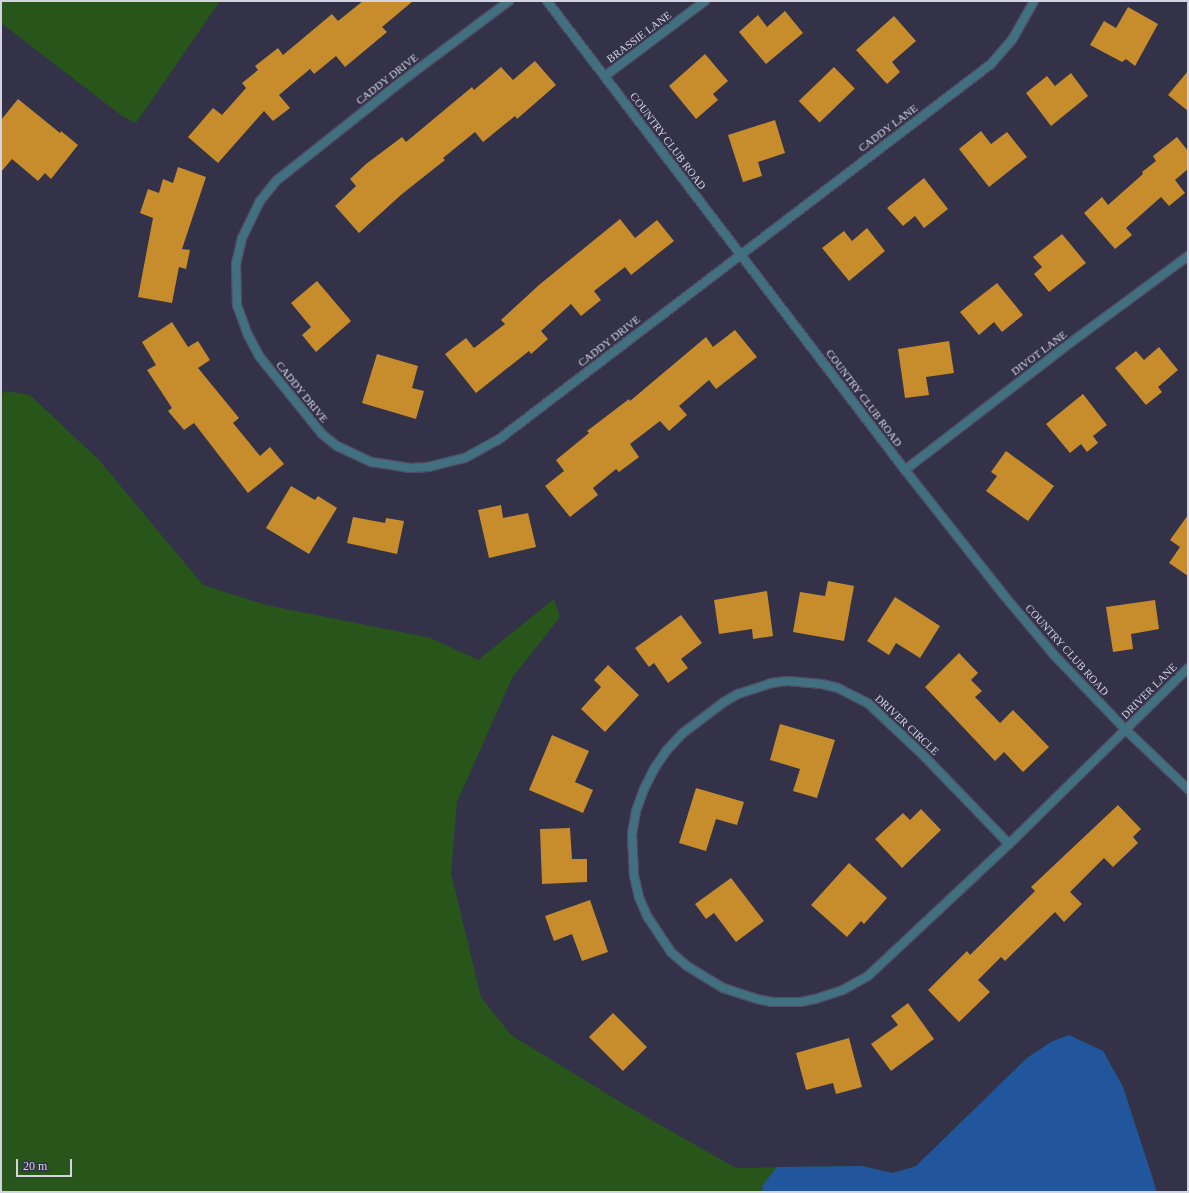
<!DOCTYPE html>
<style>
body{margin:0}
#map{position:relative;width:1189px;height:1193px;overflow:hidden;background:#333249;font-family:"Times New Roman",serif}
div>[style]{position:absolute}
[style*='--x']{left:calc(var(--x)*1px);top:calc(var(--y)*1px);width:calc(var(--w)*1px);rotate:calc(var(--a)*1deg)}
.green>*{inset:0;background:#27551a}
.water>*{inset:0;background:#21559c}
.building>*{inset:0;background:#c78c2c;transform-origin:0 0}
.roads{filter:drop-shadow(1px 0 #504f65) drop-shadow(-1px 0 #504f65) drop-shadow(0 1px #504f65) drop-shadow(0 -1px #504f65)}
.minor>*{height:8px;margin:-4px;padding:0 4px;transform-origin:4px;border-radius:4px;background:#417180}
.tertiary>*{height:8px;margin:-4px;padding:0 4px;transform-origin:4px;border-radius:4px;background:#417180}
span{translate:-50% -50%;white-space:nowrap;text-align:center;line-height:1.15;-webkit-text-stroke:4px #333249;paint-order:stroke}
.street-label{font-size:11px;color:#d3d3e2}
.frame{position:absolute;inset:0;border:2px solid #d3d3e2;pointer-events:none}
.scale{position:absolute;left:16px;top:1159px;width:56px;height:18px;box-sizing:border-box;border:2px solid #d3d3e2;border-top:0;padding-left:5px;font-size:12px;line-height:14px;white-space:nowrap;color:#d3d3e2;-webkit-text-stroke:3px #333249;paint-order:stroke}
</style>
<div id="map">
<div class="green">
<i style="clip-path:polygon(1px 1px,220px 1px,136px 123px,122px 116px,1px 23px)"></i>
<i style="clip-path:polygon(6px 391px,30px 395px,99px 460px,203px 585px,266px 605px,431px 638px,478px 660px,554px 599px,560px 617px,512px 678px,457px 802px,451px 873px,481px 997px,511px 1035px,627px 1106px,736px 1168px,862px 1166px,893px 1173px,916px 1166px,1027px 1058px,1051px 1042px,1069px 1035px,1103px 1051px,1123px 1087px,1157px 1192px,1px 1192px,1px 395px)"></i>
</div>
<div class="water">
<i style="clip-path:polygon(1069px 1035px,1103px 1051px,1123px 1087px,1157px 1192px,763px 1192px,762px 1186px,777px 1167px,862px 1166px,893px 1173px,916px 1166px,1027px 1058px,1051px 1042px)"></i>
</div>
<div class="building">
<i style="clip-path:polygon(363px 1px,413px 1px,382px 27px,387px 32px,345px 67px,336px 56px,314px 74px,310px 69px,279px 95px,290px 108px,273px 121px,264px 111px,218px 163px,188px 137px,213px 108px,222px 115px,246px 88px,242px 83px,258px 70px,255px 66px,278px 48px,283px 55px,332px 14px,338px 21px)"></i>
<i style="clip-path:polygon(1128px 7px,1158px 24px,1135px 66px,1126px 59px,1122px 62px,1090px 45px,1104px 21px,1116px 28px)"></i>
<i style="clip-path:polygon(785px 11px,803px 33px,766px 64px,739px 32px,758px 15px,767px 27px)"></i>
<i style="clip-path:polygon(894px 16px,916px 41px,892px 62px,900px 72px,887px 84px,856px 50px)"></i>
<i style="clip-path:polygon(705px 54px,728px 81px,713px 94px,718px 100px,696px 119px,669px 86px)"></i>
<i style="clip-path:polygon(535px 61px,556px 85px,517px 119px,515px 116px,483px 142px,475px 132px,443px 158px,445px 160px,402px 194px,359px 233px,335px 206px,356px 186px,350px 179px,366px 164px,402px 137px,406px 142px,472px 87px,474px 90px,501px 67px,513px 80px)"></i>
<i style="left:834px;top:67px;width:30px;height:49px;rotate:46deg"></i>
<i style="clip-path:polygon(1188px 71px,1188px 111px,1168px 95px)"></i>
<i style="clip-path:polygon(1071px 73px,1088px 96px,1051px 126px,1026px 93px,1047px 76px,1055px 86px)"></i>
<i style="clip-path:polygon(18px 99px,60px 133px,61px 131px,78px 145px,51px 179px,45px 173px,38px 181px,12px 159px,1px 172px,1px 120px)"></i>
<i style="clip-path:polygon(775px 120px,785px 153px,758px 162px,762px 176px,743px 182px,728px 135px)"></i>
<i style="clip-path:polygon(981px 131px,991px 144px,1007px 132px,1027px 157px,989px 187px,959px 149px)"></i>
<i style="clip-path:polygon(1177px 137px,1188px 151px,1188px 169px,1175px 180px,1185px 193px,1169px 206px,1161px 197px,1126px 228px,1132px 235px,1115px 249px,1084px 213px,1102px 197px,1108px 205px,1143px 174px,1142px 172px,1156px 161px,1153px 156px)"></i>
<i style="clip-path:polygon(178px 167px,206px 177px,182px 249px,190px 250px,186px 269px,179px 267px,172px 303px,138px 297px,153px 218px,140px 213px,148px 189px,159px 193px,163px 179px,173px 183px)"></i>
<i style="clip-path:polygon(924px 178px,948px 209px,924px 228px,915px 216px,903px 226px,887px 208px)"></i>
<i style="clip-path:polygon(620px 219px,635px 238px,657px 220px,674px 241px,631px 275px,625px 267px,594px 291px,601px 300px,581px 316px,571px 304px,541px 331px,548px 339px,531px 354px,529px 351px,476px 393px,445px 354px,466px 338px,474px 348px,505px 324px,501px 320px,539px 285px)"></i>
<i style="clip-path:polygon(867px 228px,885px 251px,849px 281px,822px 248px,844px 231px,852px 241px)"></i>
<i style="clip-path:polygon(1062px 234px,1086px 263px,1049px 292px,1034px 274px,1042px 267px,1033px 257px)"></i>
<i style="clip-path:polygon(317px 281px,351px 321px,316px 352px,302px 335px,311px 327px,291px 303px)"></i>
<i style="clip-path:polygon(997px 283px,1023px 315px,1002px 332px,994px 322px,979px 335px,960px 312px)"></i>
<i style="clip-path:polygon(172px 322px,188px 347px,198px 341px,210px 360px,198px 368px,239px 418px,233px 423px,260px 456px,270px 447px,284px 464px,248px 493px,194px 423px,184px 430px,168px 411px,172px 408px,147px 370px,156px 365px,142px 342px)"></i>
<i style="clip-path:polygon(735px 330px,757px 357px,716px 389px,709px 380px,679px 406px,687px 415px,669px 431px,660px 421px,630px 444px,639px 457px,619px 472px,616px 469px,593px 488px,598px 495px,570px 517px,545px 486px,564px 471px,556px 460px,589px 433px,587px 431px,629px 399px,630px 401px,706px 337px,713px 347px)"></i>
<i style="clip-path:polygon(949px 341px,954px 373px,926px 377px,929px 395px,905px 398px,898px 349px)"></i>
<i style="clip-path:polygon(1159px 347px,1178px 370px,1158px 387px,1162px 392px,1146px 405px,1115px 368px,1136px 351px,1144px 360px)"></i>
<i style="clip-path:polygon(377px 354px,418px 366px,412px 388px,424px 391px,416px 419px,362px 403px)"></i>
<i style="clip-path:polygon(1083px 394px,1107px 425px,1093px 436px,1098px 443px,1087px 452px,1081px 444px,1070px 453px,1046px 424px)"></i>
<i style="clip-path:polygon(1006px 451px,1054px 486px,1028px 521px,986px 491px,997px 476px,991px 472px)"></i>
<i style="clip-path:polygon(291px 486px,315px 500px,318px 496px,337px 508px,309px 554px,266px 528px)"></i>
<i style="clip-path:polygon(501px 505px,503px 518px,528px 513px,536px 547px,489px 558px,478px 510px)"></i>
<i style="clip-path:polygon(1188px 515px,1188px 576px,1169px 563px,1180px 547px,1170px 540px)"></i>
<i style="clip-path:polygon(353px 517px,385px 523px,386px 518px,404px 521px,397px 554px,347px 543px)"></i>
<i style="clip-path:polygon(828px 581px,854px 586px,844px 641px,793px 632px,800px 592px,825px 596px)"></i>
<i style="clip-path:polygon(767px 591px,773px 636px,753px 639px,752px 629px,719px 634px,714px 600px)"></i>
<i style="clip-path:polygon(895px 597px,940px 626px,920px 658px,896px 643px,889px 655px,867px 641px)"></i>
<i style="clip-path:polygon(1155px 600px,1159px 629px,1131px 634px,1133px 649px,1113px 652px,1106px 607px)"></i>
<i style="clip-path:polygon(681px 615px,702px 643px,681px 659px,688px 668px,668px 683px,654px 663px,649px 667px,635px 648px)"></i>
<i style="clip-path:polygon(959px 653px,978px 673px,971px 680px,982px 691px,975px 697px,1000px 723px,1013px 710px,1049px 747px,1023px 772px,1004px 752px,995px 761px,925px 687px)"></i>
<i style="clip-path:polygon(608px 665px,639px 695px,605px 732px,581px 709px,601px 687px,594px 680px)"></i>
<i style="clip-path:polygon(780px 724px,835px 740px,817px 798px,793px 791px,800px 769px,770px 760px)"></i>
<i style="clip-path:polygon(552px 735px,589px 751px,575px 782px,593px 790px,583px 813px,529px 790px)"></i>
<i style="clip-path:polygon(696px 788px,744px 802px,737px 825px,716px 819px,706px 851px,679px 843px)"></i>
<i style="clip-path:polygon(1118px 805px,1141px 829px,1133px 837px,1138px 843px,1113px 867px,1104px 858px,1070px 892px,1082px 904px,1064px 922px,1055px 912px,1005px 961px,1001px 957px,978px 980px,990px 992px,959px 1022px,928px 990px,967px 951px,970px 955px,1035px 891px,1031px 887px)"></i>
<i style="clip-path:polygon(921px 809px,941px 830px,902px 868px,875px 839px,903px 813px,910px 820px)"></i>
<i style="clip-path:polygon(570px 828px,572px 859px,587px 859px,587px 882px,542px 884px,540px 829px)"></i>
<i style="clip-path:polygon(849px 863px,887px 898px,864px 924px,861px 921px,847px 937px,811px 905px)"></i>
<i style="clip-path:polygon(731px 878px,764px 921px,736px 942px,714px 913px,706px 919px,695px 904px)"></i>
<i style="clip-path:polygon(590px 900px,608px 952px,582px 961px,572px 934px,554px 941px,545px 916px)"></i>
<i style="clip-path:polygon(908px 1003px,934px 1039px,891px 1071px,871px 1044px,898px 1025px,891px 1016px)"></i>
<i style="left:613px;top:1013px;width:48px;height:34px;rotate:45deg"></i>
<i style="clip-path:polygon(849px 1038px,862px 1087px,836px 1094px,833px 1083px,806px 1090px,796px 1053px)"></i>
</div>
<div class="roads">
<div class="minor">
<i style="--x:509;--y:1;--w:134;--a:143.2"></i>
<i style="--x:402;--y:81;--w:159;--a:141.6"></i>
<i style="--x:277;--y:180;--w:27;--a:129"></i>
<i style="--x:260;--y:201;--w:41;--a:115.9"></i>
<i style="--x:242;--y:238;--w:27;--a:103"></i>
<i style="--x:236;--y:264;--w:41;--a:88.6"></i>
<i style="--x:237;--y:305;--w:32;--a:70"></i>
<i style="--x:248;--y:335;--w:24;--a:62"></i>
<i style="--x:259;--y:356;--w:100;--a:51.1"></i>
<i style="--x:322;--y:434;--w:19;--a:39"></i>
<i style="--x:337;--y:446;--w:38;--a:25"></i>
<i style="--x:372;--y:462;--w:37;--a:9"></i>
<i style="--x:409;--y:468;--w:19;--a:-3"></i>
<i style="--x:428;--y:467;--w:38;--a:-14"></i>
<i style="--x:465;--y:458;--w:38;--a:-29"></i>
<i style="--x:498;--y:440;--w:620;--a:-37.33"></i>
<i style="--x:991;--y:64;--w:32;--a:-49"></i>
<i style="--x:1012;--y:40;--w:43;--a:-60.4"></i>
<i style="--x:605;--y:76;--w:125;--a:-36.9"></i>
<i style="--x:905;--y:470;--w:198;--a:-37.6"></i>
<i style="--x:1062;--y:349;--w:157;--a:-36.4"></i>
<i style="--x:788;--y:681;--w:34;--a:5"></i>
<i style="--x:822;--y:684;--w:16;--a:14"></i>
<i style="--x:838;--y:688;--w:35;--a:27"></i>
<i style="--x:869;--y:704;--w:76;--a:43.4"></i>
<i style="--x:924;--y:756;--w:122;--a:46"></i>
<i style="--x:1009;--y:844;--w:193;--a:136.9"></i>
<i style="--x:868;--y:976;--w:29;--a:151"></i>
<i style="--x:843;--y:990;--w:29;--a:162"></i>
<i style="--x:815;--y:999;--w:14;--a:168"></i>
<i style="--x:801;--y:1002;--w:29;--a:180"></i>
<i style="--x:772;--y:1002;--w:15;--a:-169"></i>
<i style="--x:757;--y:999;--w:36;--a:-162"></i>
<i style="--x:723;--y:988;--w:42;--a:-148.6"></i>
<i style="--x:687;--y:966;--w:21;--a:-139"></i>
<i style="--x:671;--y:952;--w:43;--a:-123.7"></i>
<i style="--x:647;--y:916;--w:21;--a:-113"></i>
<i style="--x:639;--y:897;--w:22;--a:-103"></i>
<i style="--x:634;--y:876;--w:42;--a:-92.7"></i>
<i style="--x:632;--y:834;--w:23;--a:-80"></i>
<i style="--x:636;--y:811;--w:23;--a:-70"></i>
<i style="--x:644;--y:789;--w:22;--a:-63"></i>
<i style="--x:654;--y:769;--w:23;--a:-56"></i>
<i style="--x:667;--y:750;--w:23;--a:-47"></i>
<i style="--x:683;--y:733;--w:51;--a:-37.1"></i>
<i style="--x:724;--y:702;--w:16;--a:-30"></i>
<i style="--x:738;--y:694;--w:35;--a:-18"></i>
<i style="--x:771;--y:683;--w:17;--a:-7"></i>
<i style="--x:1009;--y:844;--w:251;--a:-44.5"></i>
</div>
<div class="tertiary">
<i style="--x:547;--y:1;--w:590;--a:52.64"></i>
<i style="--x:905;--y:470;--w:157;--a:51.7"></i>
<i style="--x:1002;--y:593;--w:81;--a:50"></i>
<i style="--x:1054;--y:655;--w:104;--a:46.2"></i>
<i style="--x:1126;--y:730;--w:86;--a:43.6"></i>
</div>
</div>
<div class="street-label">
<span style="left:639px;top:37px;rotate:-37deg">BRASSIE LANE</span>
<span style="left:387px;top:79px;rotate:-38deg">CADDY DRIVE</span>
<span style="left:888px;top:128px;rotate:-37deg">CADDY LANE</span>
<span style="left:668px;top:141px;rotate:53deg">COUNTRY CLUB ROAD</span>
<span style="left:609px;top:341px;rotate:-38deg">CADDY DRIVE</span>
<span style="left:1039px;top:353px;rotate:-37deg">DIVOT LANE</span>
<span style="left:302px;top:392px;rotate:51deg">CADDY DRIVE</span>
<span style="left:864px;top:398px;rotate:53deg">COUNTRY CLUB ROAD</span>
<span style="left:1067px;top:650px;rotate:48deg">COUNTRY CLUB ROAD</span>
<span style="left:1149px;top:691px;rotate:-45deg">DRIVER LANE</span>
<span style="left:907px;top:725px;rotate:43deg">DRIVER CIRCLE</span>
</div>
<div class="frame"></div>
<div class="scale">20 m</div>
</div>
